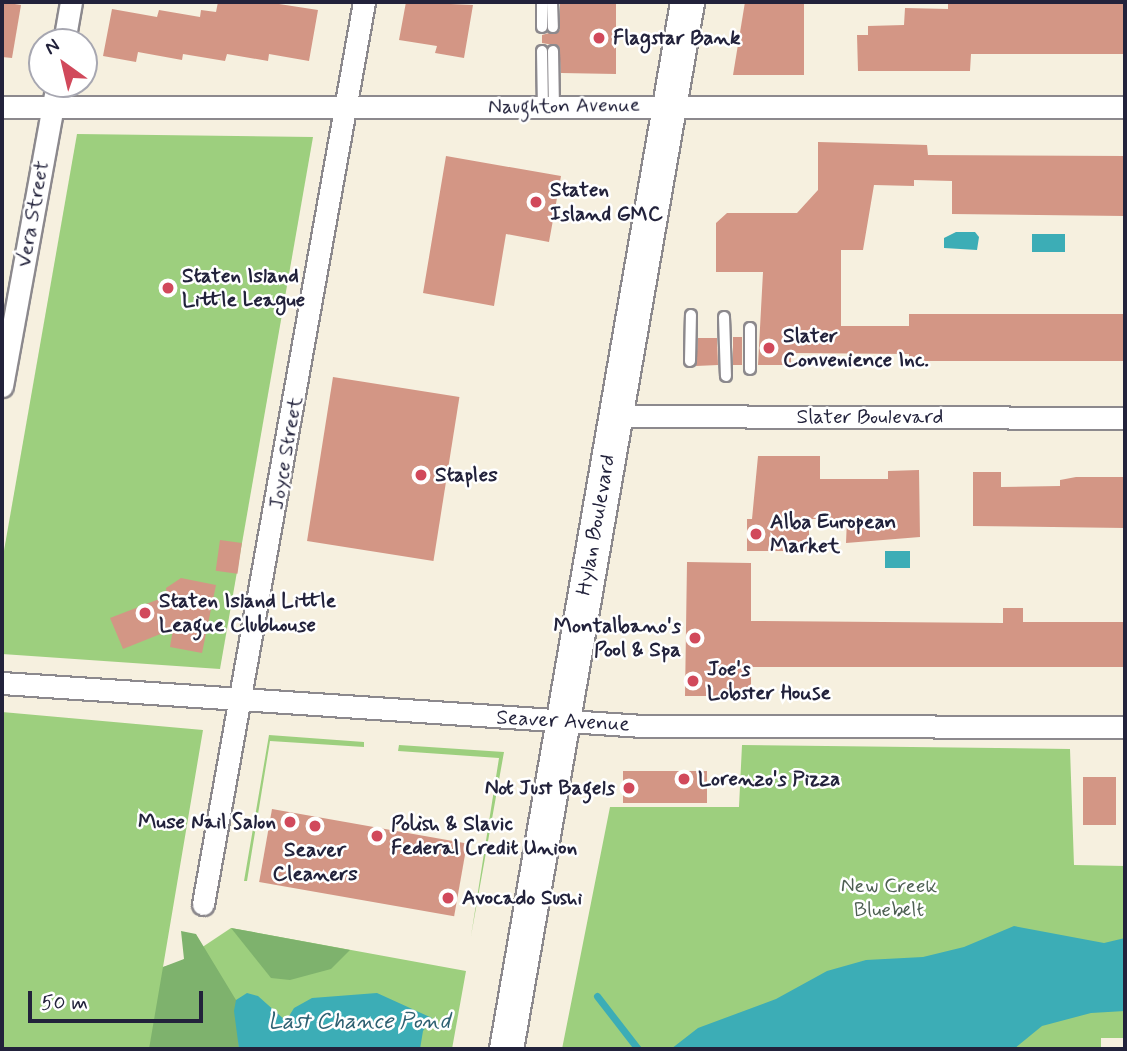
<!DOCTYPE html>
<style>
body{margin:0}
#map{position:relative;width:1127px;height:1051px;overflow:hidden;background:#f6f0df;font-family:Mynerve,sans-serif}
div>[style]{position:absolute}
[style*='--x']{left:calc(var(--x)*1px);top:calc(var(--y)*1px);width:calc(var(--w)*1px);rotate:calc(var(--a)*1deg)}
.green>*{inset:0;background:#9dcf7e}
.forest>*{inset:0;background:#7eb26d}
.water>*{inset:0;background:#3cadb6;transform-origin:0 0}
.stream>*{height:7px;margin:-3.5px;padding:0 3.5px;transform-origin:3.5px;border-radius:3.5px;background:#3cadb6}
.building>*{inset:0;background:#d39685;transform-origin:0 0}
.roads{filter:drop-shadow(2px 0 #8c898d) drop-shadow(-2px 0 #8c898d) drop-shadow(0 2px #8c898d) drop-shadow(0 -2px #8c898d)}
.service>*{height:10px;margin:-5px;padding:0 5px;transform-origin:5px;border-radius:5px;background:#fff}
.minor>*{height:21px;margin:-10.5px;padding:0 10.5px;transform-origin:10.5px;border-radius:10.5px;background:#fff}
.primary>*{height:33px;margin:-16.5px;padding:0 16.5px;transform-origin:16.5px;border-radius:16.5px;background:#fff}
.dots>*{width:19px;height:19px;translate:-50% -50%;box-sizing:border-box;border:4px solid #fff;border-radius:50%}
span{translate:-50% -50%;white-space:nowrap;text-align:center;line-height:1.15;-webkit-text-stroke:5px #fff;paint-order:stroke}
.poi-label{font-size:21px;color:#22223b;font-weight:700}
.left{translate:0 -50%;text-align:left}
.right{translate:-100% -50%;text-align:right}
.street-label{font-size:21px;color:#22223b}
.park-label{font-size:21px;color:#4d5f52}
.water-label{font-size:23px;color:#2e6172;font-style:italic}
.frame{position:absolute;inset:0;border:4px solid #22223b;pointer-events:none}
.north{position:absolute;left:28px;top:28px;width:70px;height:70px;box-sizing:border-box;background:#fff;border:2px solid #a7a7b1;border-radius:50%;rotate:326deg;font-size:19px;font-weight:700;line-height:28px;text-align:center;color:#22223b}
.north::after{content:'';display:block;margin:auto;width:24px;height:32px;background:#d1495b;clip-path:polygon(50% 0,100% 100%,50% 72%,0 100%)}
.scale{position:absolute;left:28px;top:991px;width:175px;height:32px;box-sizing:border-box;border:4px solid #22223b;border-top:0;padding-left:9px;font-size:21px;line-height:24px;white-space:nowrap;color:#22223b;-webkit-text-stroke:5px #fff;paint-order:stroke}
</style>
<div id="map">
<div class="green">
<i style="clip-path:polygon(77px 134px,313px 137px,220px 669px,2px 654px,2px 562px)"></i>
<i style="clip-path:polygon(2px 712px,203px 730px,163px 967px,180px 962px,231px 928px,466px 971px,452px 1049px,2px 1049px)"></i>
<i style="clip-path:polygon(269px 735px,364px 742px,364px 747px,270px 741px,247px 881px,244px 881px)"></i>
<i style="clip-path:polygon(399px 745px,504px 752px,471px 936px,499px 758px,398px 751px)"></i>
<i style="clip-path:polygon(742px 745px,1070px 749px,1074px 865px,1125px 866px,1125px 1038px,1101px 1038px,1101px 1049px,562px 1049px,610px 807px,739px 807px)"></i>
</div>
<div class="forest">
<i style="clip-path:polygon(231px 928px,350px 950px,331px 969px,290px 980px,271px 978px)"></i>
<i style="clip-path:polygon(181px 931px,196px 934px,236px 1000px,239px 1049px,149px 1049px,163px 967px,184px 959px)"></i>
</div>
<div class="water">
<i style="clip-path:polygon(956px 232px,975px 232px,979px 237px,977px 250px,944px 248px,944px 238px)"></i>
<i style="left:1032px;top:234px;width:33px;height:18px"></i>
<i style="left:885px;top:551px;width:25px;height:17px"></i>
<i style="clip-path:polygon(1014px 926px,1104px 943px,1125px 938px,1125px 1011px,1091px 1013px,1042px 1026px,1014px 1049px,671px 1049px,698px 1028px,776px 999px,827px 971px,866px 960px,923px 957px,964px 947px)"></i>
<i style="clip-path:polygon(247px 993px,258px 996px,286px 1021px,294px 1008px,312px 998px,377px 993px,432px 1018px,423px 1031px,420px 1049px,239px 1049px,234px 1011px,236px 1000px)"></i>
</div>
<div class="stream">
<i style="--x:597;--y:996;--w:67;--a:52.3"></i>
</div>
<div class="building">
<i style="clip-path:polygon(2px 2px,21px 5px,12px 58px,2px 57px)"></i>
<i style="clip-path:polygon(218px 2px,266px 2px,318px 10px,309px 61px,269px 54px,268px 61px,227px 54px,225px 61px,183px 54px,182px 60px,138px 52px,136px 62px,103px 56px,112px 9px,157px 17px,159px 10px,200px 17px,201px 10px,216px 12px)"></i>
<i style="clip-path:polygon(406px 2px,473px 5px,464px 58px,435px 53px,437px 46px,399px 40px)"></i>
<i style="clip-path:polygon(560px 2px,616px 2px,616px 74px,561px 73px,559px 46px,542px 43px,542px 35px,560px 30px)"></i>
<i style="clip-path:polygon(745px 2px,804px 2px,804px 75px,733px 75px)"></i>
<i style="clip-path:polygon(948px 2px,1125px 2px,1125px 54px,971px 54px,970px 71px,858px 71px,857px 35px,868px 35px,868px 26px,904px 25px,905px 8px,948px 9px)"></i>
<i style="clip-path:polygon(818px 142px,927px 145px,928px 155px,1125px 156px,1125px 216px,952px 214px,952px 181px,914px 180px,914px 186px,874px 185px,863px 250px,841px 250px,841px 326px,909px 326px,909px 314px,1125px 314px,1125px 361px,909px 361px,909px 354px,791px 353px,791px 365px,758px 365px,763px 272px,716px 272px,716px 223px,727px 213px,797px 213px,818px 190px)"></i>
<i style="clip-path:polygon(446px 156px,561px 176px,549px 242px,506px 234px,494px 306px,423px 293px)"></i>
<i style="left:733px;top:337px;width:9px;height:28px"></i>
<i style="clip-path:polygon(698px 338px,717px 338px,718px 365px,696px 366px)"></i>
<i style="left:333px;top:377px;width:128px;height:166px;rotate:9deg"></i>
<i style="clip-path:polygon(758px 456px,820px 456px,820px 479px,888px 479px,888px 471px,919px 470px,920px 537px,846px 543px,847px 519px,809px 519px,809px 551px,747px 551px,747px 519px,752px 519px)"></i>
<i style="clip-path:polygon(973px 472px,1001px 472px,1001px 487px,1060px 486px,1060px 480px,1076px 477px,1125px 477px,1125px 528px,973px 526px)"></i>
<i style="left:220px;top:540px;width:22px;height:31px;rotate:8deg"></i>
<i style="clip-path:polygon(687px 562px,751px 563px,751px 621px,1003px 623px,1003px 608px,1023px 608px,1023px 622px,1125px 622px,1125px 667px,751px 667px,751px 696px,685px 696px)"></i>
<i style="clip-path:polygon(181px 578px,216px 585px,202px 653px,170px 647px,173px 629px,123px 649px,110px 618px,167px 596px,166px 588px)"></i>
<i style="left:623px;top:771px;width:84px;height:32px"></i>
<i style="left:1083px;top:777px;width:33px;height:48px"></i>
<i style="left:272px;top:809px;width:198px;height:74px;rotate:10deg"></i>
</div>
<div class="roads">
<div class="service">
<i style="--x:542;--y:2;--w:25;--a:90"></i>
<i style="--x:552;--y:2;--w:25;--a:88"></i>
<i style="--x:542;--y:51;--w:57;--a:89"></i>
<i style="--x:553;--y:51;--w:56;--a:89"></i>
<i style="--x:724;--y:317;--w:59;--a:88.1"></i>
<i style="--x:750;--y:328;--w:41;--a:90"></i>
<i style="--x:690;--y:361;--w:46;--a:-88.8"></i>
</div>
<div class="minor">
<i style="--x:64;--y:42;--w:41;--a:-80.1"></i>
<i style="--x:2;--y:107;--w:1123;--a:0"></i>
<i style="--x:2;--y:386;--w:307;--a:-79.7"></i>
<i style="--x:614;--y:416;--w:511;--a:0.22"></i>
<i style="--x:2;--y:683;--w:642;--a:3.84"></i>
<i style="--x:643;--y:726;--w:482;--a:0.1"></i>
<i style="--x:203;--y:904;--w:916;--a:-79.88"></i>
</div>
<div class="primary">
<i style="--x:506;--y:1049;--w:1063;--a:-80.19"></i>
</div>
</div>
<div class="dots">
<i style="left:599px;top:38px;background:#d1495b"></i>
<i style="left:536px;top:202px;background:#d1495b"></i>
<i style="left:168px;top:288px;background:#d1495b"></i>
<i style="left:769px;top:348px;background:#d1495b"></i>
<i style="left:421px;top:475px;background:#d1495b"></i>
<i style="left:756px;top:534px;background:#d1495b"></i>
<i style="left:145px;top:613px;background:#d1495b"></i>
<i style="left:695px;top:638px;background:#d1495b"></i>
<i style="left:693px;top:681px;background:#d1495b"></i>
<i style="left:684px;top:779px;background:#d1495b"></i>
<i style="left:629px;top:788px;background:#d1495b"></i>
<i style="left:290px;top:822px;background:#d1495b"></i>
<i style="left:315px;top:826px;background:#d1495b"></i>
<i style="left:377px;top:836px;background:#d1495b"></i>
<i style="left:448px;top:898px;background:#d1495b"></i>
</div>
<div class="poi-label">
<span class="left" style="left:613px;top:38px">Flagstar Bank</span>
<span class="left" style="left:550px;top:202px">Staten<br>Island GMC</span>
<span class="left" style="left:182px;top:288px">Staten Island<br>Little League</span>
<span class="left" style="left:783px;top:348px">Slater<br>Convenience Inc.</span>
<span class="left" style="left:435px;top:475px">Staples</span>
<span class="left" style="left:770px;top:534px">Alba European<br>Market</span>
<span class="left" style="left:159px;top:613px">Staten Island Little<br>League Clubhouse</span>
<span class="right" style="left:681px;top:638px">Montalbano's<br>Pool &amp; Spa</span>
<span class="left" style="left:707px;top:681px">Joe's<br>Lobster House</span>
<span class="left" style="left:698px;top:779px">Lorenzo's Pizza</span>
<span class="right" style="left:615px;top:788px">Not Just Bagels</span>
<span class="right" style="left:276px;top:822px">Muse Nail Salon</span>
<span class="left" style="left:391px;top:836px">Polish &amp; Slavic<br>Federal Credit Union</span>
<span style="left:315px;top:862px">Seaver<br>Cleaners</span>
<span class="left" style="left:462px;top:898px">Avocado Sushi</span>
</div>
<div class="street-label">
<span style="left:564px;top:106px;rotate:-1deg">Naughton Avenue</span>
<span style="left:33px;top:214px;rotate:-80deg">Vera Street</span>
<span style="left:870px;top:417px">Slater Boulevard</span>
<span style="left:286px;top:453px;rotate:-80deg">Joyce Street</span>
<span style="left:596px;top:525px;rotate:-80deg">Hylan Boulevard</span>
<span style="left:563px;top:721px;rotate:3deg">Seaver Avenue</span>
</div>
<div class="park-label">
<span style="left:889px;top:898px">New Creek<br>Bluebelt</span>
</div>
<div class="water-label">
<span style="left:359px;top:1022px">Last Chance Pond</span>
</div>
<div class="frame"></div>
<div class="north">N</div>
<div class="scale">50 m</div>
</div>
